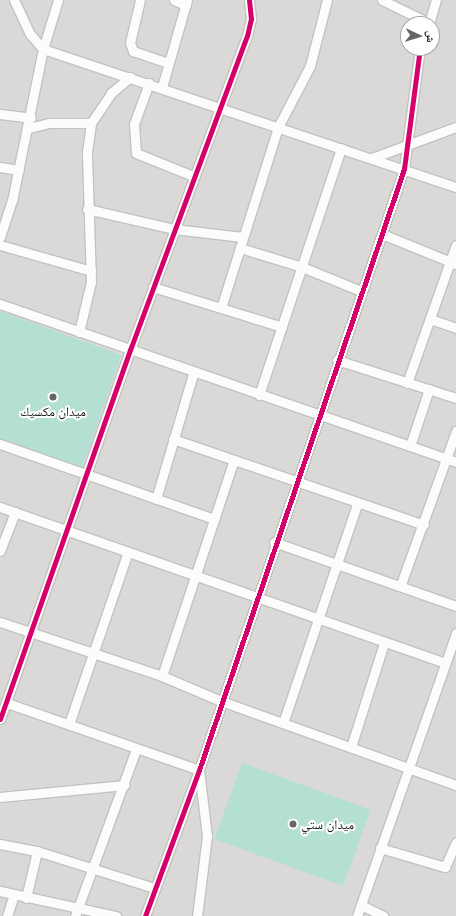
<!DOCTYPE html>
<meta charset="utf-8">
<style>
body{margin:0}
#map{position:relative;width:456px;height:916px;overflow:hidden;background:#ebeae5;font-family:Quicksand,"Noto Naskh Arabic",sans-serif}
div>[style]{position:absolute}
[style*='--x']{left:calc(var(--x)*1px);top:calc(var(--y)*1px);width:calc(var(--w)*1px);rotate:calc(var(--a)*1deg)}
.residential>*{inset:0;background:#dad9d7}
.pitch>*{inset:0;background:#b3e0d2;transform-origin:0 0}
.roads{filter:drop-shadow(1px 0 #c2c2c0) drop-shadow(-1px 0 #c2c2c0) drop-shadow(0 1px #c2c2c0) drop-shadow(0 -1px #c2c2c0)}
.street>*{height:9px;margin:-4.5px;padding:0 4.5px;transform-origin:4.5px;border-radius:4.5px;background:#fcfcfb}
.cycleway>*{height:5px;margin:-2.5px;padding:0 2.5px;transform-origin:2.5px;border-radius:2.5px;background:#d6006c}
.dots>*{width:11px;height:11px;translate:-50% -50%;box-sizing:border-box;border:2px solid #fff;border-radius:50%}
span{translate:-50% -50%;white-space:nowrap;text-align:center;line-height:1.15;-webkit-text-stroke:4px #fff;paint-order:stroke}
.poi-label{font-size:13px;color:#1d1d1d}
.left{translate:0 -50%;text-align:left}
.north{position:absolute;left:400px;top:16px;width:40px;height:40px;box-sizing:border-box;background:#fff;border:1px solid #a5a5a5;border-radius:50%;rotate:94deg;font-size:11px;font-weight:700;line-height:16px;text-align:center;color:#1d1d1d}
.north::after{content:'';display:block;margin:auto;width:14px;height:18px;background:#656563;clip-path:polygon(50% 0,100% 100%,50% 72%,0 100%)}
</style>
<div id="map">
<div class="residential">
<i style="clip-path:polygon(evenodd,0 0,456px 0,456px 916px,0 916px,0 0,408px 24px,432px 24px,432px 48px,408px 48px,408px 24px)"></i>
</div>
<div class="pitch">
<i style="clip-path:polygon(0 311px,121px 355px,82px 468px,0 439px)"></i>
<i style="left:242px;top:763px;width:137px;height:81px;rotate:20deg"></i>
</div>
<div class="roads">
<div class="street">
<i style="--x:14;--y:0;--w:38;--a:65"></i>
<i style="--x:30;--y:34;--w:20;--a:49"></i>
<i style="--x:43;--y:49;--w:435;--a:18.5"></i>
<i style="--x:140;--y:0;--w:44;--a:103.1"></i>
<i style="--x:130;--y:43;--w:9;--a:69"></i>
<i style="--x:133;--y:51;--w:37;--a:19"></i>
<i style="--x:174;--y:0;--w:13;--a:23"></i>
<i style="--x:382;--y:0;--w:52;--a:26.1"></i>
<i style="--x:429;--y:24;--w:25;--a:-74"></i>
<i style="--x:149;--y:83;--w:44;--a:110.1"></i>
<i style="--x:134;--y:124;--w:29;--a:86"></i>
<i style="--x:136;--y:153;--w:61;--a:22"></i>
<i style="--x:162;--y:87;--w:91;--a:-74"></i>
<i style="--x:0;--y:114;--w:31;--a:7"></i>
<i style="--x:29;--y:128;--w:21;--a:-14"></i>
<i style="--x:49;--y:123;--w:42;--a:0"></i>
<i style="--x:372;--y:158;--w:90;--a:-20.3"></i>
<i style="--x:0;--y:167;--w:19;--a:9"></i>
<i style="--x:87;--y:209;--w:89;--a:12.9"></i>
<i style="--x:174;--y:229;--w:69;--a:6.6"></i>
<i style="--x:382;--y:234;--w:80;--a:22.1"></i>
<i style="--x:0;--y:237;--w:38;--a:-72"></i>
<i style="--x:12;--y:201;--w:155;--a:-78.5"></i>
<i style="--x:43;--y:49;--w:51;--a:-73"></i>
<i style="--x:0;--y:245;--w:95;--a:15.9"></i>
<i style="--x:240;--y:248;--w:65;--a:17"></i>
<i style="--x:302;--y:267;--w:64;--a:22.1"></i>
<i style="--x:153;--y:287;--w:135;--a:17.2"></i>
<i style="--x:0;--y:304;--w:483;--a:19.1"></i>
<i style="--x:221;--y:308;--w:190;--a:-72.5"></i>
<i style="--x:278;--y:127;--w:69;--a:-62.3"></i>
<i style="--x:310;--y:66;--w:68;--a:-75.6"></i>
<i style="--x:430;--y:319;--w:28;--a:19"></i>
<i style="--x:79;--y:332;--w:51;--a:-76.5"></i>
<i style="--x:91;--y:282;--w:130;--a:-91.8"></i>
<i style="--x:87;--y:152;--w:29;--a:-82"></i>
<i style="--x:91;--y:123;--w:36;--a:-56"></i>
<i style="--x:111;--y:93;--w:25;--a:-40"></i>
<i style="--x:337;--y:360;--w:125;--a:17.7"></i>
<i style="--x:407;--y:383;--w:146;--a:-70.5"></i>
<i style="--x:259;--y:395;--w:260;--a:-71.6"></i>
<i style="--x:173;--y:439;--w:265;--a:18.9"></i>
<i style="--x:0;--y:444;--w:227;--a:19.3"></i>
<i style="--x:410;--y:446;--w:60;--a:-71.6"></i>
<i style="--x:156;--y:499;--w:130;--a:-73.5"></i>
<i style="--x:0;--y:507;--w:472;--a:19.3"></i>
<i style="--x:274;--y:542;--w:193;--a:19.4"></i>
<i style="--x:0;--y:551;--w:42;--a:-69"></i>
<i style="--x:401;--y:584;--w:163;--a:-70.2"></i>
<i style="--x:0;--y:622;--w:171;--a:18.4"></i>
<i style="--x:162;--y:676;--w:64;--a:23"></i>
<i style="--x:221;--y:701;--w:250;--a:19.7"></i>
<i style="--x:162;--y:676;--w:228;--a:-71.6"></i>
<i style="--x:7;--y:703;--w:203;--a:19.2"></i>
<i style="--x:199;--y:770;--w:66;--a:83.1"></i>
<i style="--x:207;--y:836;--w:81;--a:97.1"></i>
<i style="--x:0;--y:719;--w:391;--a:-70.6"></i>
<i style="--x:130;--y:350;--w:335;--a:-69.6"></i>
<i style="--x:247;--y:36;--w:17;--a:-77"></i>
<i style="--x:251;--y:19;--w:19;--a:-96"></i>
<i style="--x:283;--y:723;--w:233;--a:-71.3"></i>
<i style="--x:69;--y:724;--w:182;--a:-71.1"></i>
<i style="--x:351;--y:747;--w:109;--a:-72.4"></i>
<i style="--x:0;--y:797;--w:125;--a:-5.5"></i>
<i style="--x:0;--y:844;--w:38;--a:11"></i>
<i style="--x:37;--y:851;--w:123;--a:17.5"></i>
<i style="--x:380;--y:848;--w:68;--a:16.3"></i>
<i style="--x:445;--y:867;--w:27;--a:-66"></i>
<i style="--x:0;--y:891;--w:119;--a:12.2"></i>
<i style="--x:26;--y:898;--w:48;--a:-76.8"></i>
<i style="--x:361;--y:905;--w:25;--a:26"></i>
<i style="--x:7;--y:916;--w:22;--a:-72"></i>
<i style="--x:75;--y:916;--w:178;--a:-69.9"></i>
<i style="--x:145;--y:916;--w:156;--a:-69.7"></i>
<i style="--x:199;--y:770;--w:635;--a:-71.17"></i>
<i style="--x:404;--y:169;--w:122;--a:-82.5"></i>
<i style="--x:357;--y:916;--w:300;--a:-70.7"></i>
</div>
</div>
<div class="cycleway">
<i style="--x:0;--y:719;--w:391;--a:-70.6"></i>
<i style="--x:130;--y:350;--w:335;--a:-69.6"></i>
<i style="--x:247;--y:36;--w:17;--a:-77"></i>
<i style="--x:251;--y:19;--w:19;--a:-96"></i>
<i style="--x:145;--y:916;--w:156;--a:-69.7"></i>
<i style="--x:199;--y:770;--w:635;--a:-71.17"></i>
<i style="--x:404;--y:169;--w:122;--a:-82.5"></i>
</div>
<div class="dots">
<i style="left:53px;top:397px;background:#656563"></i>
<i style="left:293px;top:824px;background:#656563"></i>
</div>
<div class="poi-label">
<span style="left:53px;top:411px">ميدان مكسيك</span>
<span class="left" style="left:301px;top:824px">ميدان ستي</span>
</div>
<div class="north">ش</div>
</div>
